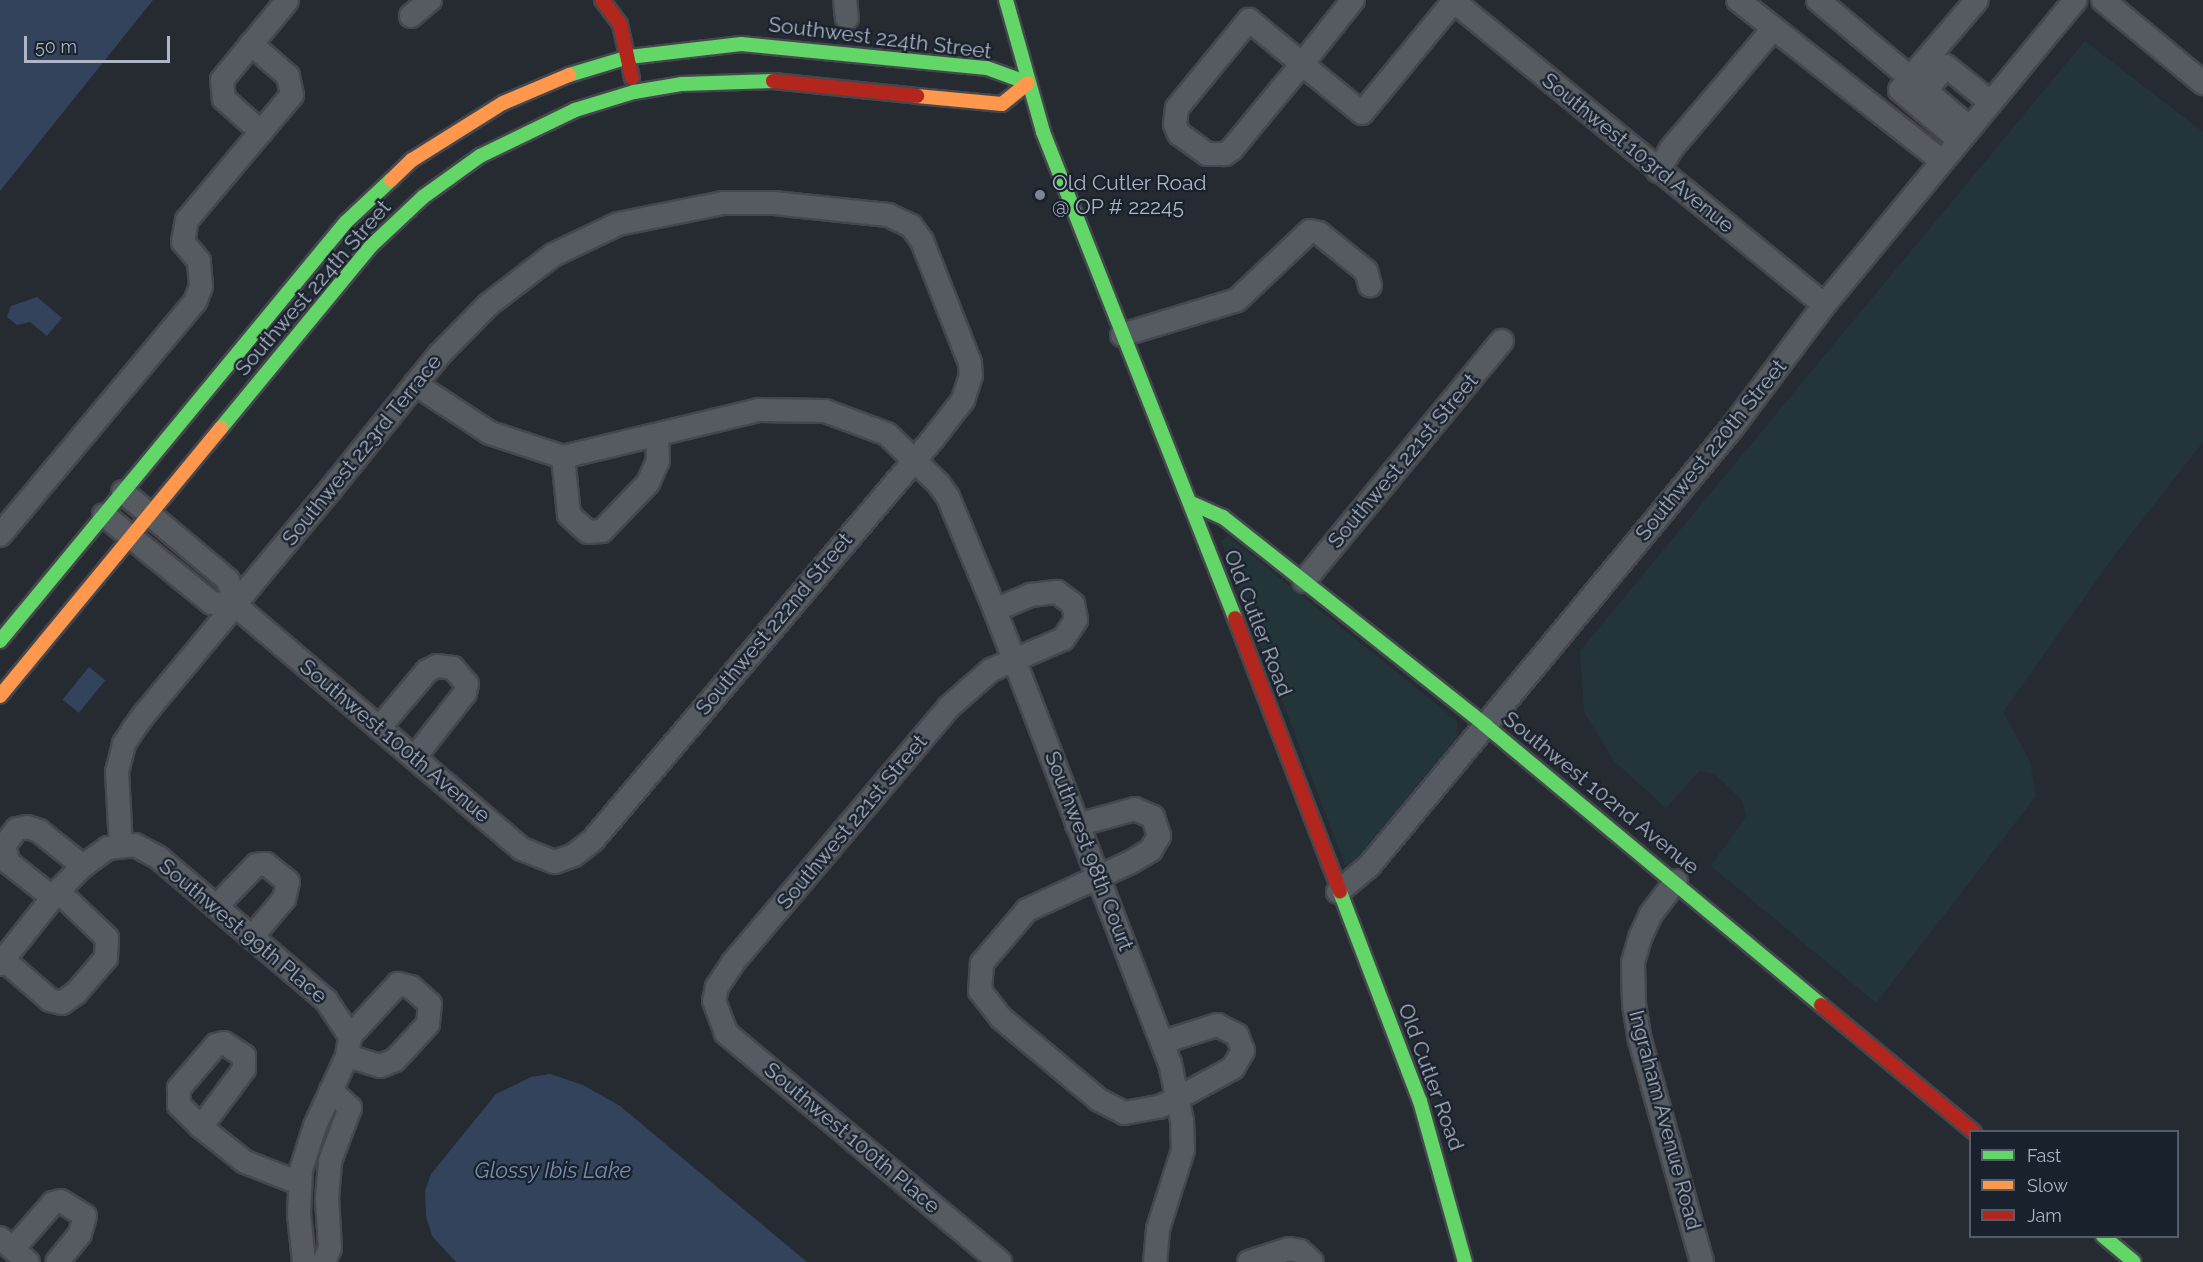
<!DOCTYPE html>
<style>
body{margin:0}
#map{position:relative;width:2203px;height:1262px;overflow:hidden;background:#262b32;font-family:Raleway,sans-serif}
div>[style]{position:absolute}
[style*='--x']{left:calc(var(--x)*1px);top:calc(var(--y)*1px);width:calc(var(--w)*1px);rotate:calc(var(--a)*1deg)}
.green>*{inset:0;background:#233538}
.water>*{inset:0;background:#33435c;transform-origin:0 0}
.roads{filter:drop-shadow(2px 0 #44474d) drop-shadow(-2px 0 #44474d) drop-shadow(0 2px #44474d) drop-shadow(0 -2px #44474d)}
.street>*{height:22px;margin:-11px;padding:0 11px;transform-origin:11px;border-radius:11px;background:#565a61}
.fast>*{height:14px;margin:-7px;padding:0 7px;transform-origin:7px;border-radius:7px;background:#63d668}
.slow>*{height:14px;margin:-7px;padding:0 7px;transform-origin:7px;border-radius:7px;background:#ff974d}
.jam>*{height:14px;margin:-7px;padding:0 7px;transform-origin:7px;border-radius:7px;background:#b3261e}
.dots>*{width:16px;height:16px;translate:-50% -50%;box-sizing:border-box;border:3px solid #19212d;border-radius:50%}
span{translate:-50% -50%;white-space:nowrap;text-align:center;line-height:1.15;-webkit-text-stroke:4.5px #19212d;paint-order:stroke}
.street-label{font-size:21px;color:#aeb6c5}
.poi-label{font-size:21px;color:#aeb6c5}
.left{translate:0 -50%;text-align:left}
.water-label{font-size:22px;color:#768dae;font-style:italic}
.legend{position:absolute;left:1969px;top:1130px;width:210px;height:108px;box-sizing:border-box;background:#19212d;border:2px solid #555d6a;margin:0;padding:8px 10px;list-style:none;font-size:18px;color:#aeb6c5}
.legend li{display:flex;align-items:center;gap:12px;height:30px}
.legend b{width:30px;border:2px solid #555d6a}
.scale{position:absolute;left:24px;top:36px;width:146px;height:27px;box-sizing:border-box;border:3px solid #aeb6c5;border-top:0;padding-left:8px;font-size:18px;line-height:21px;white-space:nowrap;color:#aeb6c5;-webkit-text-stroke:4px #19212d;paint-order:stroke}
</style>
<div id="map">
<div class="green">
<i style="clip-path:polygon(2085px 41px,2203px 132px,2203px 442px,2119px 549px,2003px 712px,2030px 761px,2036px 796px,1876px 1003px,1711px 866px,1746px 817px,1743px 801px,1715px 774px,1699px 771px,1666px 808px,1615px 762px,1584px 712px,1580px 651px)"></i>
<i style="clip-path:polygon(1228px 536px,1457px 721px,1457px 742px,1361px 859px,1350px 865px,1345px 865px,1221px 541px)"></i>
</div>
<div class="water">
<i style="clip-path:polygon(0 0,153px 0,0 191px)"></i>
<i style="clip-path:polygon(37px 297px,62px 318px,47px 336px,30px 322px,17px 325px,7px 317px,11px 306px)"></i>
<i style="left:89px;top:667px;width:21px;height:42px;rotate:39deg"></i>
<i style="clip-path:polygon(550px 1074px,583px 1085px,620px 1106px,807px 1262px,456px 1262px,432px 1236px,426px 1216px,425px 1191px,431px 1174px,496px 1094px,531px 1077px)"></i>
</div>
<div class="roads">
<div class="street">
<i style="--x:845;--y:0;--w:18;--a:84"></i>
<i style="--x:1353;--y:0;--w:82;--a:128.6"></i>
<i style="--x:1302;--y:64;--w:110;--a:129.5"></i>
<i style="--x:1232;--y:149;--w:9;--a:144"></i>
<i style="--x:1225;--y:154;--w:18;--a:180"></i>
<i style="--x:1207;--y:154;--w:34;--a:-144"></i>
<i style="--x:1179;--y:134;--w:11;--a:-112"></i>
<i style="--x:1175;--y:124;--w:16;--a:-83"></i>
<i style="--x:1177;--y:108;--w:114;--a:-50.7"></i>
<i style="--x:1249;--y:20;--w:69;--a:39.7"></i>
<i style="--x:1302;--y:64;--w:77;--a:39.2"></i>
<i style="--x:1362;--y:113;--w:145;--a:-50.6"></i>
<i style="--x:1452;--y:0;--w:481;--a:39.3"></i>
<i style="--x:1738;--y:0;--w:260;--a:38.3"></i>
<i style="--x:1818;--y:0;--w:197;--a:40.1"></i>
<i style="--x:2103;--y:0;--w:130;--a:39.7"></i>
<i style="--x:411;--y:16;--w:25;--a:-40"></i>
<i style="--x:1926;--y:90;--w:31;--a:-50"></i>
<i style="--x:1946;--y:66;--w:57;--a:39.3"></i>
<i style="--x:261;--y:132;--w:50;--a:-138.3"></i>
<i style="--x:224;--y:99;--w:19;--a:-96"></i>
<i style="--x:222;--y:80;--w:102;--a:-50.6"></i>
<i style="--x:1959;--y:140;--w:77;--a:-139.7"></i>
<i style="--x:1900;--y:90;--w:118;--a:-49.5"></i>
<i style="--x:1658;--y:171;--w:26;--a:-59"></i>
<i style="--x:1671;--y:149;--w:157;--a:-49.6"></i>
<i style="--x:1122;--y:335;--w:120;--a:-16.9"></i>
<i style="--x:1237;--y:300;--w:100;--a:-43.4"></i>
<i style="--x:1310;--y:231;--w:9;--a:13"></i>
<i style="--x:1319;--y:233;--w:60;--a:39"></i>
<i style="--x:1366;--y:271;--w:15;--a:74"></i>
<i style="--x:415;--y:384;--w:90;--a:33.2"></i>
<i style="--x:490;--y:433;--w:77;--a:18.2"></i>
<i style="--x:563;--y:457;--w:202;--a:-13.5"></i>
<i style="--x:759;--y:410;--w:66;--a:0.9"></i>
<i style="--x:825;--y:411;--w:66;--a:20.4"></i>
<i style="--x:887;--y:434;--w:71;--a:43.9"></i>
<i style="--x:938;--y:483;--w:17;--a:54"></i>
<i style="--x:948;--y:497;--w:122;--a:67.4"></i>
<i style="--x:995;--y:610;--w:486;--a:68.9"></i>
<i style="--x:1170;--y:1063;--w:59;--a:78.3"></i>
<i style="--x:1182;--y:1121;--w:29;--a:88"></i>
<i style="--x:1183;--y:1150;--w:83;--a:107.6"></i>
<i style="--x:1158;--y:1229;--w:33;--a:95"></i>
<i style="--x:563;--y:457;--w:58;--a:84.1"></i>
<i style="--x:569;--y:515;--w:25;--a:42"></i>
<i style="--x:588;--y:532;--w:14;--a:-4"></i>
<i style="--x:602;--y:531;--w:66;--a:-46.2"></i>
<i style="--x:648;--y:483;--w:24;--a:-66"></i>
<i style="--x:658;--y:461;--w:25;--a:-92"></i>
<i style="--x:123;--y:492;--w:137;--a:40"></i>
<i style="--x:228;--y:580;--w:26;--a:74"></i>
<i style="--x:104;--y:515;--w:139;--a:39.2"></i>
<i style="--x:212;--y:603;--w:23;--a:5"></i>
<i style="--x:235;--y:605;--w:377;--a:40.4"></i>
<i style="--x:522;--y:849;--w:35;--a:22"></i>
<i style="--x:555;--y:862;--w:20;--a:-20"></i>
<i style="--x:574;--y:855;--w:24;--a:-38"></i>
<i style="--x:593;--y:840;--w:524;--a:-49.72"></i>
<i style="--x:932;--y:440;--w:51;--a:-52.2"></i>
<i style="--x:963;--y:400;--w:26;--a:-72"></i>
<i style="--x:971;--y:375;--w:12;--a:-95"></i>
<i style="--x:970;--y:363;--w:131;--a:-111.5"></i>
<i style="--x:922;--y:241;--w:19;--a:-126"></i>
<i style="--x:911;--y:226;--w:25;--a:-154"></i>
<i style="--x:888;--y:215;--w:115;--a:-174"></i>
<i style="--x:774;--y:203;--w:51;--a:180"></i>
<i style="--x:723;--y:203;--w:107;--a:168.7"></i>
<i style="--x:618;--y:224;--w:72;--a:154.5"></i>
<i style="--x:553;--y:255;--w:82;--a:142.4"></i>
<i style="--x:488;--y:305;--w:70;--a:134.4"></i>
<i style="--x:439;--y:355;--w:172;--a:128.9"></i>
<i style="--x:331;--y:489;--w:125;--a:129.8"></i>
<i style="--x:251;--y:585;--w:26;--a:129"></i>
<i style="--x:235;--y:605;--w:144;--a:129.7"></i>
<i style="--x:143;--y:716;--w:17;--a:126"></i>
<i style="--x:133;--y:730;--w:17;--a:123"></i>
<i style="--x:124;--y:744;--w:29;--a:104"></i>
<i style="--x:117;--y:772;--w:73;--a:86.9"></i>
<i style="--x:0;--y:535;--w:304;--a:-50.1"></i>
<i style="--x:195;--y:302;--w:17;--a:-69"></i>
<i style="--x:201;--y:286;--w:25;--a:-95"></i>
<i style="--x:199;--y:261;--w:25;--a:-130"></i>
<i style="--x:183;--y:242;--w:22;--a:-80"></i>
<i style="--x:187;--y:220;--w:163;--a:-50"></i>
<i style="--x:292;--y:95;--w:19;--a:-102"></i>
<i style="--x:288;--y:76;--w:49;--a:-139.1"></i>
<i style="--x:1304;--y:581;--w:311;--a:-50.5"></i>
<i style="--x:995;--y:610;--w:39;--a:-23"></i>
<i style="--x:1031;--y:595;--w:26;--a:-7"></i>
<i style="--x:1057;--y:592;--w:20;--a:37"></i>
<i style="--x:1073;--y:604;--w:16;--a:79"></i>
<i style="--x:1076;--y:620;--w:23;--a:124"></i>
<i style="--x:1063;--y:639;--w:78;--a:156.7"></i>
<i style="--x:991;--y:670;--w:56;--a:138.6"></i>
<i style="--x:949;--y:707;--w:335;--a:130.2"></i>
<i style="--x:733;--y:963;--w:29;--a:124"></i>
<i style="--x:717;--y:987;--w:14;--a:102"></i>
<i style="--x:714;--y:1001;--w:34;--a:69"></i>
<i style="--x:726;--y:1033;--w:357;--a:39.9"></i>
<i style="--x:379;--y:728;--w:75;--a:-49.9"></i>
<i style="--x:427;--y:671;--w:11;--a:-27"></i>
<i style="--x:437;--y:666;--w:16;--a:7"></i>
<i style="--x:453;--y:668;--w:21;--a:49"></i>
<i style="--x:467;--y:684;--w:9;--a:103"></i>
<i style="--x:465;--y:693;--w:81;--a:128"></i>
<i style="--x:1077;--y:825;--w:60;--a:-15.4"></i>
<i style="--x:1135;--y:809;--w:20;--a:24"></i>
<i style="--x:1153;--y:817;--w:20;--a:72"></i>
<i style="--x:1159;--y:836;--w:16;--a:120"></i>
<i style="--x:1151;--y:850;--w:23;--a:149"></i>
<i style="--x:1131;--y:862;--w:115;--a:155.2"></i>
<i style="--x:1027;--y:910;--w:70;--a:130.3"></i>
<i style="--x:982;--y:963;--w:28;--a:94"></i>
<i style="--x:980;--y:991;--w:34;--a:52"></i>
<i style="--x:1001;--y:1018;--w:128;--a:39.9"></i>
<i style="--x:1099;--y:1100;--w:28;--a:27"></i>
<i style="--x:1124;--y:1113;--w:36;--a:-10"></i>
<i style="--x:1159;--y:1107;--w:21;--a:-25"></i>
<i style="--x:1178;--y:1098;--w:63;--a:-28.6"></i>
<i style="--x:1233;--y:1068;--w:20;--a:-60"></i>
<i style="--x:1243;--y:1051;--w:17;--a:-111"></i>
<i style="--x:1237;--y:1035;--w:22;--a:-153"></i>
<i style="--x:1217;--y:1025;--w:57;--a:162.5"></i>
<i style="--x:1676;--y:881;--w:41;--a:127.1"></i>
<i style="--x:1651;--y:914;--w:26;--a:115"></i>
<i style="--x:1640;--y:938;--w:26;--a:106"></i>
<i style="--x:1633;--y:963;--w:41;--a:88.6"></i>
<i style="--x:1634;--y:1004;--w:36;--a:81"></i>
<i style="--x:1640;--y:1040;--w:230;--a:74.4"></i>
<i style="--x:1338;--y:892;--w:40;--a:-40"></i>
<i style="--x:1369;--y:866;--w:567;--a:-50.36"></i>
<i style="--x:1731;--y:429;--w:155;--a:-53.1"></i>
<i style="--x:1824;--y:305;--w:395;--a:-50.5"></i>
<i style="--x:53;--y:898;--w:56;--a:-141.5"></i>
<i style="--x:9;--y:863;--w:18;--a:-106"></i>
<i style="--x:4;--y:846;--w:21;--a:-53"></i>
<i style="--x:17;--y:829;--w:10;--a:-11"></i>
<i style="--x:27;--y:827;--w:13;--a:18"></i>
<i style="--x:39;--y:831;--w:56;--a:38.5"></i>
<i style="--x:216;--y:907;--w:58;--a:-46.4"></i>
<i style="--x:256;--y:865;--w:10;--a:-6"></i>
<i style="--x:266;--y:864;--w:28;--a:39"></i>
<i style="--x:288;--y:882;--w:17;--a:103"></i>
<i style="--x:284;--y:899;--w:50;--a:130.1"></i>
<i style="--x:4;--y:960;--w:61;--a:41"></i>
<i style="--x:50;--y:1000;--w:12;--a:14"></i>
<i style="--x:62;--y:1003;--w:17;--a:-36"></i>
<i style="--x:76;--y:993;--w:46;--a:-49.4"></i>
<i style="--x:106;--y:958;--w:20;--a:-87"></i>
<i style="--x:107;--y:938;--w:68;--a:-136.2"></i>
<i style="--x:0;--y:964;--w:93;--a:-51.5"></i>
<i style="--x:58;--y:891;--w:35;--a:-45"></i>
<i style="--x:83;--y:866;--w:31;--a:-36"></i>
<i style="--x:108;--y:848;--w:27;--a:-6"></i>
<i style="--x:135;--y:845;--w:27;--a:28"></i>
<i style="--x:159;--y:858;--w:219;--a:40.4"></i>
<i style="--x:326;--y:1000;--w:43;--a:56.3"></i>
<i style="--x:201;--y:1127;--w:72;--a:-53.4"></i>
<i style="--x:244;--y:1069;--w:13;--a:-90"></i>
<i style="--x:244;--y:1056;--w:24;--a:-147"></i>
<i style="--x:224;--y:1043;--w:8;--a:166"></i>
<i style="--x:216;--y:1045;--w:57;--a:130.7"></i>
<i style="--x:179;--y:1088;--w:17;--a:90"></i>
<i style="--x:179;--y:1105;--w:31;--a:45"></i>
<i style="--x:201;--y:1127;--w:56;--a:38.5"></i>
<i style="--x:245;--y:1162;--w:58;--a:21.3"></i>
<i style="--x:0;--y:1238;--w:37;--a:41"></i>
<i style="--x:13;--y:1249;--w:61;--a:-49"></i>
<i style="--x:53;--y:1203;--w:8;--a:-14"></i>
<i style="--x:61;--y:1201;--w:28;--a:32"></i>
<i style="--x:85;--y:1216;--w:19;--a:106"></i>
<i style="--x:80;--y:1234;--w:36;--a:129"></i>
<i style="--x:304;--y:1262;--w:48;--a:-95.9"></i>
<i style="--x:299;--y:1214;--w:44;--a:-87.4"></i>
<i style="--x:301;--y:1170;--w:46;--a:-72.3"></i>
<i style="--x:315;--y:1126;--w:77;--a:-65.4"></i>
<i style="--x:347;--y:1056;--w:20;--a:-81"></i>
<i style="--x:350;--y:1036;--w:71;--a:-47.3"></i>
<i style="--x:398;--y:984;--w:13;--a:13"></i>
<i style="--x:411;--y:987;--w:25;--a:42"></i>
<i style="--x:430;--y:1004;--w:20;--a:96"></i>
<i style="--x:428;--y:1024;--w:49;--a:132.5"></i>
<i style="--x:395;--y:1060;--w:16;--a:158"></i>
<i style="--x:380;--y:1066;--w:34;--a:-163"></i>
<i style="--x:324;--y:1262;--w:15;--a:-67"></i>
<i style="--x:330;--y:1248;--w:50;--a:-93.4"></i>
<i style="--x:327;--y:1198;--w:37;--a:-85"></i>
<i style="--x:330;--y:1161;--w:57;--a:-69.3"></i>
<i style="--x:350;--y:1108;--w:26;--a:-137"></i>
<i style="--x:1249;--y:1262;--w:42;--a:-18"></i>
<i style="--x:1289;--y:1249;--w:11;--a:10"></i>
<i style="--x:1300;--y:1251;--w:16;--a:43"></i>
</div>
<div class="fast">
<i style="--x:1006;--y:0;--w:137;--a:74.3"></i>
<i style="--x:1043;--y:132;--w:523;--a:68.44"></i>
<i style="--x:569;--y:75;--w:63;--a:-16.7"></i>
<i style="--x:629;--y:57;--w:113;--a:-6.6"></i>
<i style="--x:741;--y:44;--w:247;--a:5.6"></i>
<i style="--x:987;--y:68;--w:44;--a:20.1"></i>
<i style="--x:221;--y:428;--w:236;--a:-50.5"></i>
<i style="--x:371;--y:246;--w:71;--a:-43.3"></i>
<i style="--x:423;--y:197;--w:70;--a:-35.7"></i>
<i style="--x:480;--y:156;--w:106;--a:-25.8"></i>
<i style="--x:575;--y:110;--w:62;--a:-17"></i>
<i style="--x:634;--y:92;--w:49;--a:-9.5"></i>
<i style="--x:682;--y:84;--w:91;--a:-1.9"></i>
<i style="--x:1191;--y:503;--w:35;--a:24"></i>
<i style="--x:1223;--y:517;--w:335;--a:38.4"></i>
<i style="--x:1485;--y:725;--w:437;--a:39.8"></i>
<i style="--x:0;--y:641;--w:543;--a:-50.45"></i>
<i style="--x:346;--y:222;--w:62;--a:-43"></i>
<i style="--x:1340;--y:892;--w:224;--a:69.1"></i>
<i style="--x:1420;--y:1101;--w:167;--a:74.4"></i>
<i style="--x:2103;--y:1236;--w:40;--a:40"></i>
</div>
<div class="slow">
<i style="--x:917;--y:96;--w:85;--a:5.4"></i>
<i style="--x:1002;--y:104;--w:33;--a:-39"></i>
<i style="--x:391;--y:180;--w:29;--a:-44"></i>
<i style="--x:412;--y:160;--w:107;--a:-32.1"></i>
<i style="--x:503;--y:103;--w:72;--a:-23"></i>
<i style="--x:0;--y:696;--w:347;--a:-50.5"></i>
</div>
<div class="jam">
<i style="--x:602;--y:0;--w:30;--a:53"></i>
<i style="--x:620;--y:24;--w:55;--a:77.5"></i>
<i style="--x:773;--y:81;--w:145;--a:5.9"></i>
<i style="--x:1235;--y:618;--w:293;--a:69"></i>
<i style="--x:1821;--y:1005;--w:199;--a:39.7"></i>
</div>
</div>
<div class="dots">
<i style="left:1040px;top:195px;background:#7e8592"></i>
</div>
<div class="street-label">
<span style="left:880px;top:38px;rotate:7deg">Southwest 224th Street</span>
<span style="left:1638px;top:153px;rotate:39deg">Southwest 103rd Avenue</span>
<span style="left:313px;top:288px;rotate:-49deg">Southwest 224th Street</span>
<span style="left:362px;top:450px;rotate:-51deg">Southwest 223rd Terrace</span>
<span style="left:1711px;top:450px;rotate:-51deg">Southwest 220th Street</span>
<span style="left:1403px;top:461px;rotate:-50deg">Southwest 221st Street</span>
<span style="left:1258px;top:623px;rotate:69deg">Old Cutler Road</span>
<span style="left:774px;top:624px;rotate:-50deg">Southwest 222nd Street</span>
<span style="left:395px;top:741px;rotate:40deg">Southwest 100th Avenue</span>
<span style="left:1601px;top:793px;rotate:39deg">Southwest 102nd Avenue</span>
<span style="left:852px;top:822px;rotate:-50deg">Southwest 221st Street</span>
<span style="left:1089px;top:851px;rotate:69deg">Southwest 98th Court</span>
<span style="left:243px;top:931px;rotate:40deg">Southwest 99th Place</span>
<span style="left:1431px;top:1077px;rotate:70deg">Old Cutler Road</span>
<span style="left:1665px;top:1120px;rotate:75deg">Ingraham Avenue Road</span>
<span style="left:852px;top:1138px;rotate:40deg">Southwest 100th Place</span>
</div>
<div class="poi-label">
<span class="left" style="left:1052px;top:195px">Old Cutler Road<br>@ OP # 22245</span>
</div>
<div class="water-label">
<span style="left:553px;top:1171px">Glossy Ibis Lake</span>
</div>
<ul class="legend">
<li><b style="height:8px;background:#63d668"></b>Fast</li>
<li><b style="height:8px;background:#ff974d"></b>Slow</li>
<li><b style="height:8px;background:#b3261e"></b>Jam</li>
</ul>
<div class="scale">50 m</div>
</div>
